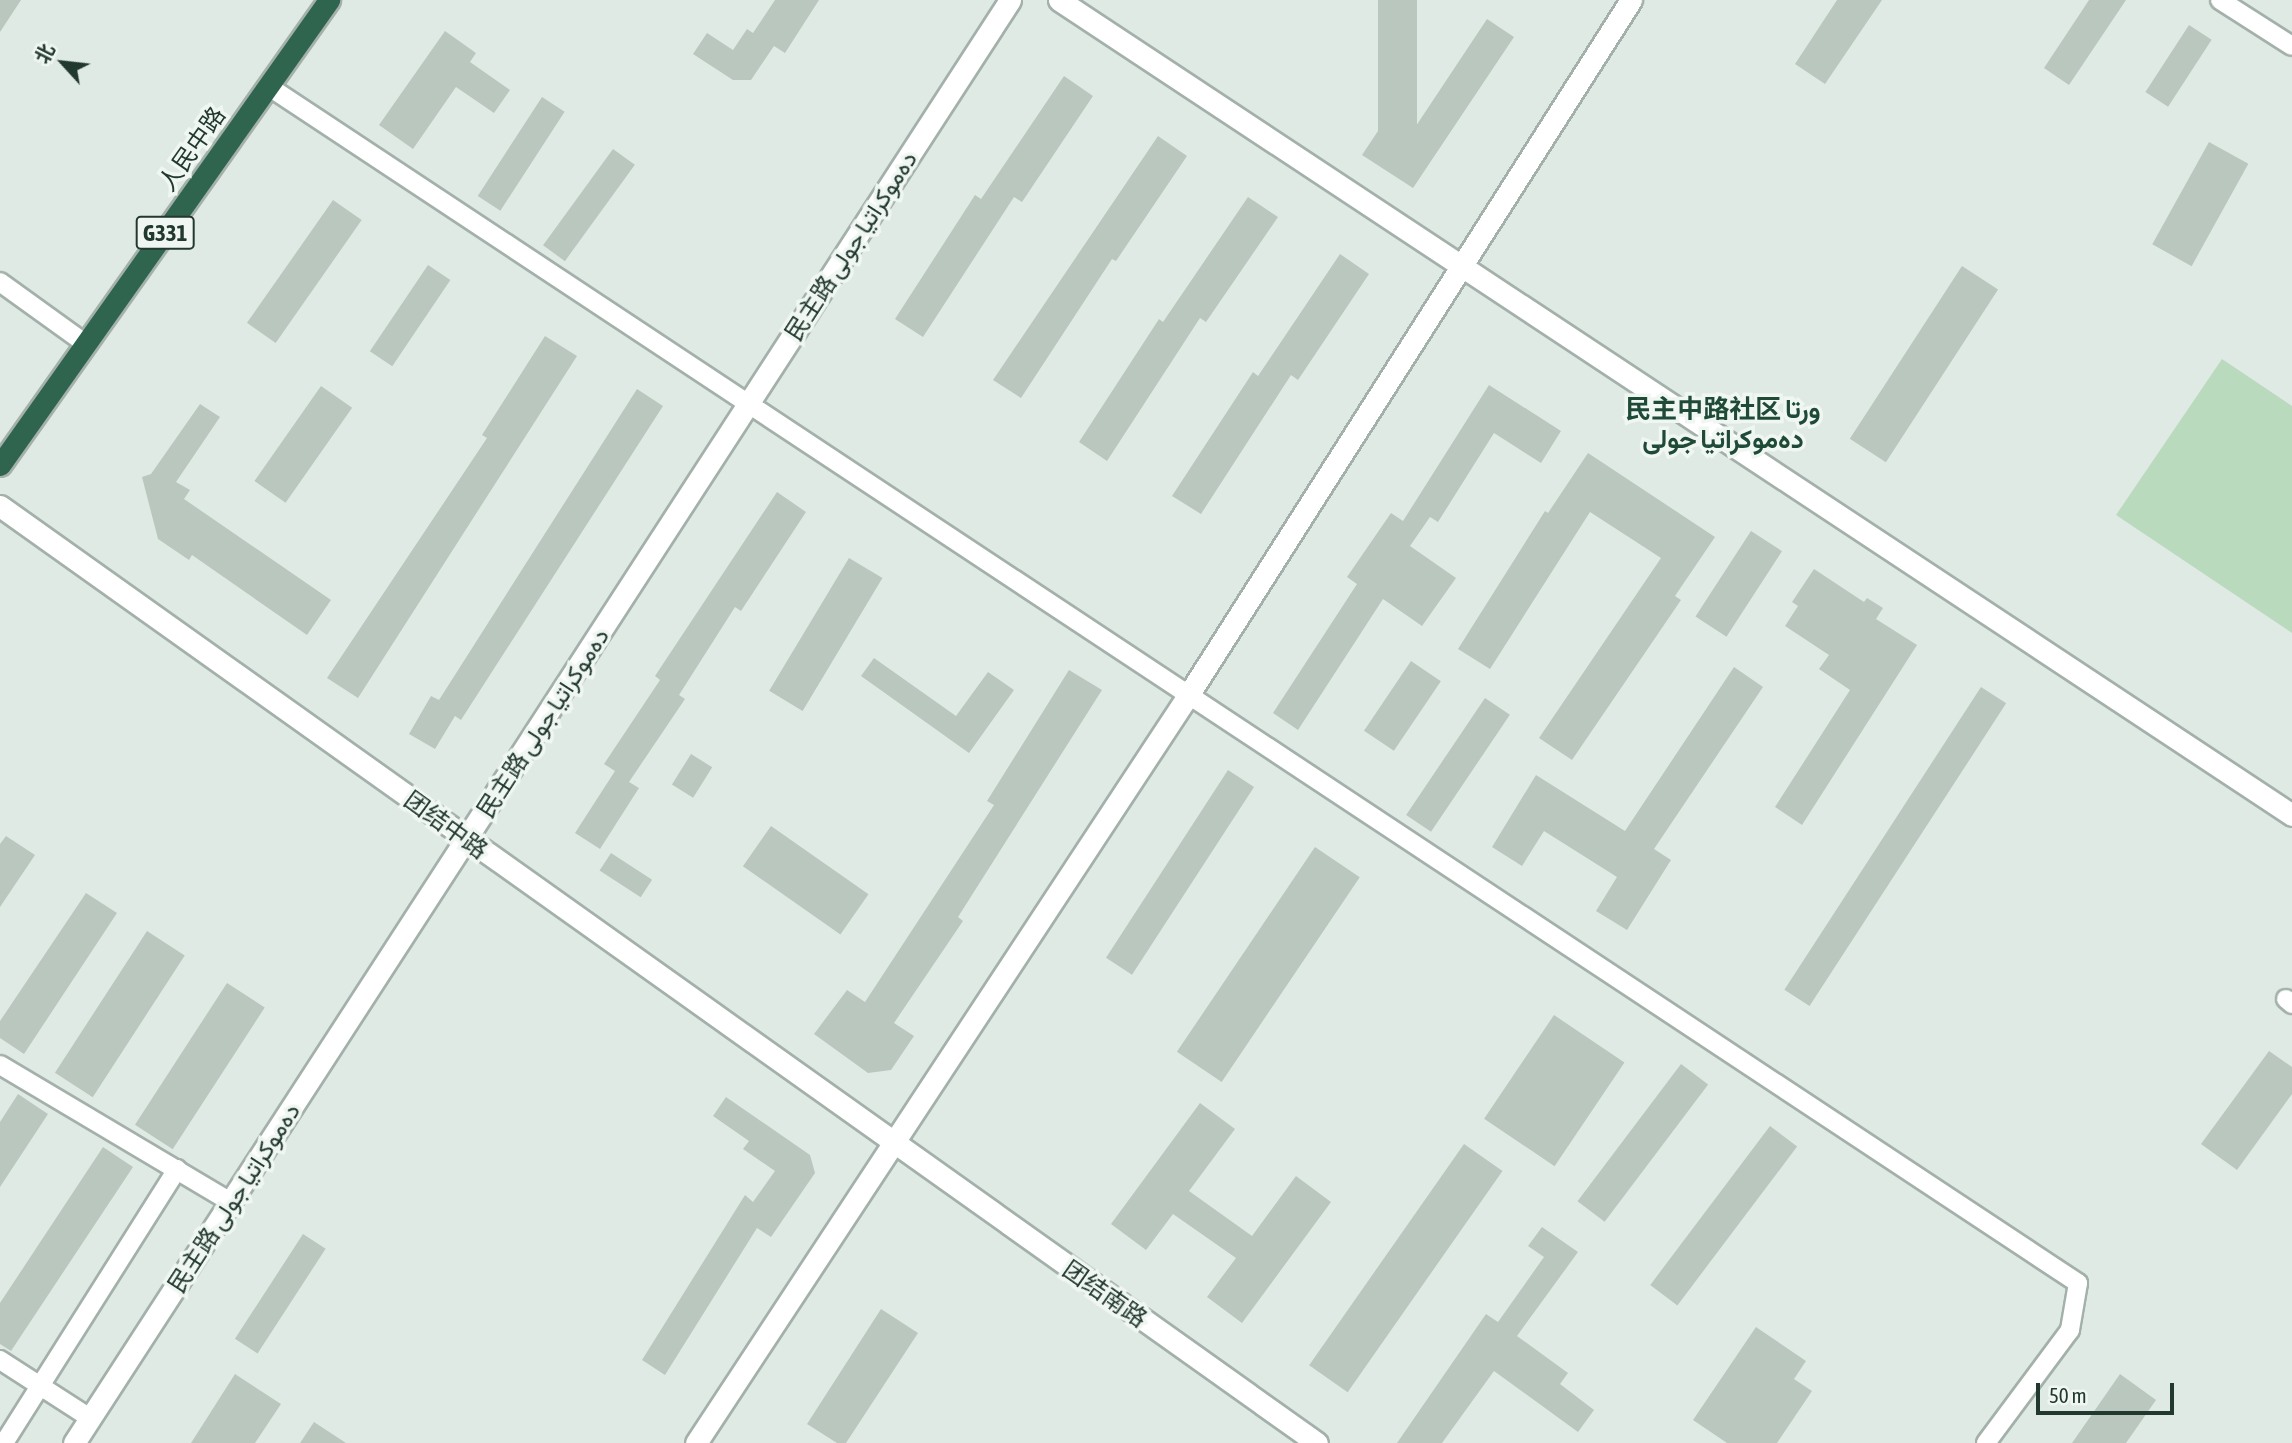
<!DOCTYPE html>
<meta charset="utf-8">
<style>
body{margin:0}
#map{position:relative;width:2292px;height:1443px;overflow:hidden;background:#e0eae4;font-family:"Asap Condensed",Vazirmatn,"Noto Sans SC",sans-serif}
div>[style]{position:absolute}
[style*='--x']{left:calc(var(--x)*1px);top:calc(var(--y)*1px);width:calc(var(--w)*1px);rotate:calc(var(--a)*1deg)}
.green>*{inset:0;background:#badabd}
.building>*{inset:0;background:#b9c7bf;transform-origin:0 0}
.roads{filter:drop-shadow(2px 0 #a3b1aa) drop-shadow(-2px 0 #a3b1aa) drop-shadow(0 2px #a3b1aa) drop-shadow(0 -2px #a3b1aa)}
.street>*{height:18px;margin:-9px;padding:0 9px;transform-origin:9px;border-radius:9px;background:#fff}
.secondary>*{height:21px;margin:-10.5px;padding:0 10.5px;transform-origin:10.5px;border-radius:10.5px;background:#fff}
.highway>*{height:21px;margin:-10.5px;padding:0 10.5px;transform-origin:10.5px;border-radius:10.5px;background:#2f644f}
span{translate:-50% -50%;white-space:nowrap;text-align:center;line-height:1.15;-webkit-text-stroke:7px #f0f7f2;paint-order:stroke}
.shield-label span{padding:2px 5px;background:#f0f7f2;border:2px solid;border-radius:5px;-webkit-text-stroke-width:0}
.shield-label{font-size:23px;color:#22392f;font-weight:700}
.street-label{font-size:24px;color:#22392f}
.neighbourhood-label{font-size:26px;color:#1f4a38;font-weight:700}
.north{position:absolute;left:28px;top:28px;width:70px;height:70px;-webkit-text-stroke:5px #f0f7f2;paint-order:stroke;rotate:297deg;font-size:19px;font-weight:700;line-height:28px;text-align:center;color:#22392f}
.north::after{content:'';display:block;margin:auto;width:24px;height:32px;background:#22392f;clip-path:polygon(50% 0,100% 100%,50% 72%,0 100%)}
.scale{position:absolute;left:2036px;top:1383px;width:138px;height:32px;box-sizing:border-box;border:4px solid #22392f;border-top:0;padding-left:9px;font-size:21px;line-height:24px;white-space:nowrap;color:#22392f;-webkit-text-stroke:5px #f0f7f2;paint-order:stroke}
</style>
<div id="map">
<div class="green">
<i style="clip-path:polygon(2222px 359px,2292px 406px,2292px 633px,2116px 515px)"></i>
</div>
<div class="building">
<i style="clip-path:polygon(0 0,21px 0,0 32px)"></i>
<i style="clip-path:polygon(775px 0,819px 0,785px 53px,774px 46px,751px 80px,733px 80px,693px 54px,707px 33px,733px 50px,747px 29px,753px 33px)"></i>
<i style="left:1378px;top:0;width:39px;height:141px"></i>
<i style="clip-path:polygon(1837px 0,1882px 0,1825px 84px,1795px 64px)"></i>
<i style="clip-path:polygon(2089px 0,2126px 0,2069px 85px,2044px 68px)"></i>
<i style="clip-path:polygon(1487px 19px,1514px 37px,1413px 188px,1362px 155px,1382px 125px,1406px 141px)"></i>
<i style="left:2189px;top:25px;width:27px;height:80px;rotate:33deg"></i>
<i style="clip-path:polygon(445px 31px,476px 53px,470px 62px,510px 90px,494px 113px,456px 87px,413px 149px,379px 125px)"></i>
<i style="clip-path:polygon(1064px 76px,1093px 96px,1022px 202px,1014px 197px,923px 337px,895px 319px,975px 195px,981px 199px)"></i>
<i style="left:542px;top:97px;width:27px;height:118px;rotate:33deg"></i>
<i style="clip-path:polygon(1158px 136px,1187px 156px,1116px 261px,1112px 259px,1021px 398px,993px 380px)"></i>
<i style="left:2209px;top:142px;width:45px;height:117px;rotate:29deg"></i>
<i style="left:613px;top:149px;width:27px;height:119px;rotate:36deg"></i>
<i style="clip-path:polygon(1248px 197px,1278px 217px,1206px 322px,1200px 318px,1107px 461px,1079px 442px,1159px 319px,1163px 322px)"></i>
<i style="left:333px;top:200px;width:35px;height:150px;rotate:35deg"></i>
<i style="clip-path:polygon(1340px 254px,1369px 274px,1298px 380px,1291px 375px,1201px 514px,1172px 496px,1253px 372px,1258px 376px)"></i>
<i style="left:428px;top:265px;width:27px;height:104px;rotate:34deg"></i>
<i style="left:1962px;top:266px;width:43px;height:206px;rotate:33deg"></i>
<i style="clip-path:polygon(545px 336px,577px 356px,358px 698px,327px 678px,487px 438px,482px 435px)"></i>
<i style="clip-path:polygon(1489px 385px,1561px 431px,1541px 463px,1494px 433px,1438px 522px,1430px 517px,1410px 546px,1456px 578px,1422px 626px,1383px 599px,1298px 730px,1273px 713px,1357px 584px,1347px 577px,1391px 513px,1403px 521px)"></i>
<i style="left:321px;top:386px;width:38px;height:116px;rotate:35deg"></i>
<i style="clip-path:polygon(637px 389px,663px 406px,461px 720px,455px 716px,435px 749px,409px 734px,431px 696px,439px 700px)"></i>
<i style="clip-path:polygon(200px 404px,220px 417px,176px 482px,190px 490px,184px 499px,331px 600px,307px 635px,192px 555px,189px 560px,158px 539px,142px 477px,151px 474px)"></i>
<i style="clip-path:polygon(1588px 453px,1715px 537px,1675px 596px,1681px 600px,1572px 760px,1539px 738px,1661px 558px,1590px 512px,1490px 669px,1458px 649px,1545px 511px,1548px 513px)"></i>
<i style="clip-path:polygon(777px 492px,806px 512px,741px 611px,735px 607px,679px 695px,685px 699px,629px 782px,639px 788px,600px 849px,575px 833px,615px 771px,604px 764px,660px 680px,655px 676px)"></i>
<i style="left:1751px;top:531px;width:37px;height:102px;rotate:33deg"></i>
<i style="left:849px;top:558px;width:39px;height:155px;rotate:31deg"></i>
<i style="clip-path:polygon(1814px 569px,1864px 602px,1867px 598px,1883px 608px,1876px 619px,1917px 645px,1802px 825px,1775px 807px,1850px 690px,1819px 669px,1829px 655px,1785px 626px,1798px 606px,1792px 602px)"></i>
<i style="clip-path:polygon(874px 658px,956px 716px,988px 672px,1014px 690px,969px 753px,861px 676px)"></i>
<i style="left:1411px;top:661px;width:36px;height:84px;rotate:34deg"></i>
<i style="clip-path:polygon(1734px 667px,1763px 687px,1654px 849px,1671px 860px,1627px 930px,1596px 911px,1617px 877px,1544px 831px,1522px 866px,1492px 847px,1536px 775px,1625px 831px)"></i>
<i style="clip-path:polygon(1069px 670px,1102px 690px,958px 917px,963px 921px,894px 1023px,914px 1036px,891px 1070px,868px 1073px,814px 1034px,847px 990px,865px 1002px,994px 805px,987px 801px)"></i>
<i style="left:1981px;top:687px;width:30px;height:361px;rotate:33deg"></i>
<i style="left:1485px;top:698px;width:30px;height:141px;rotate:34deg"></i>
<i style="left:691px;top:754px;width:25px;height:36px;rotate:32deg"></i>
<i style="left:1228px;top:770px;width:31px;height:224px;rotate:33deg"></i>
<i style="left:771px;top:826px;width:119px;height:49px;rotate:35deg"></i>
<i style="clip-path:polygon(6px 836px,35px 855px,0 907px,0 844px)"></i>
<i style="left:1315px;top:847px;width:54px;height:247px;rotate:34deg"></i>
<i style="left:611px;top:853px;width:49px;height:21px;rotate:33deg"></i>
<i style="clip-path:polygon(86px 893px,117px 913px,24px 1054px,0 1038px,0 1021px)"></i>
<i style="left:147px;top:931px;width:45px;height:169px;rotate:33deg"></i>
<i style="left:227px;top:983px;width:45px;height:169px;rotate:33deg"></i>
<i style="left:1554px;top:1015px;width:85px;height:125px;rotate:34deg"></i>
<i style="clip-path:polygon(2269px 1051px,2292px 1067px,2292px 1094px,2237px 1170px,2201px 1144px)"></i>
<i style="left:1681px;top:1064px;width:34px;height:172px;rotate:37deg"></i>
<i style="clip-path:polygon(18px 1094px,48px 1114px,0 1187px,0 1122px)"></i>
<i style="clip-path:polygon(726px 1097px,810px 1155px,815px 1173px,771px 1237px,757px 1228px,665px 1375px,642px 1360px,745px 1195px,753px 1202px,775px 1171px,743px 1149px,749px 1141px,713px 1116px)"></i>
<i style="clip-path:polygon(1200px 1103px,1235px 1129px,1189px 1191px,1252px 1236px,1296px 1176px,1331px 1202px,1242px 1323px,1207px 1297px,1236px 1258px,1173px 1214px,1146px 1250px,1111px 1224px)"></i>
<i style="left:1770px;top:1126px;width:34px;height:199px;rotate:37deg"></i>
<i style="left:1464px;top:1144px;width:47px;height:270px;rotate:35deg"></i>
<i style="clip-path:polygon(103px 1147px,133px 1167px,11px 1351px,0 1344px,0 1303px)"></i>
<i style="clip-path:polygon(1542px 1227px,1578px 1252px,1517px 1336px,1568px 1373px,1560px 1384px,1594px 1410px,1578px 1432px,1494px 1371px,1442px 1443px,1397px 1443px,1486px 1314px,1498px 1322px,1544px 1257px,1528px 1246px)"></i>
<i style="left:303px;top:1234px;width:27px;height:125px;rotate:33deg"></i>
<i style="clip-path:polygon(881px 1309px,918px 1333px,846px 1443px,837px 1443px,807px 1424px)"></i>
<i style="clip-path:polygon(1756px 1327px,1806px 1361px,1794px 1379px,1812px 1391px,1777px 1443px,1727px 1443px,1693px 1420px)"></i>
<i style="clip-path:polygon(235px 1374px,281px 1404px,255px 1443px,191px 1443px)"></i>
<i style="clip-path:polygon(2120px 1374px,2156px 1400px,2126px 1443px,2072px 1443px)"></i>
<i style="clip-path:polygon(314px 1422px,346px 1443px,300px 1443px)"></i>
</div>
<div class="roads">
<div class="street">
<i style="--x:2220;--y:0;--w:85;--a:32.6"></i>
<i style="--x:268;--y:86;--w:2170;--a:33.48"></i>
<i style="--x:2078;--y:1283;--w:48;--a:99.7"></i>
<i style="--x:2070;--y:1330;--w:141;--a:126.6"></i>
<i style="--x:0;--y:282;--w:106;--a:35.8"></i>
<i style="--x:2286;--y:999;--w:8;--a:40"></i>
<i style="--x:0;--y:1065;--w:269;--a:30.7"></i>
<i style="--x:0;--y:1360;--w:107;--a:32.8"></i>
<i style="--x:4;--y:1443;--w:324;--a:-57.7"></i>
</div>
<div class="secondary">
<i style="--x:1059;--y:0;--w:1478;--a:33.46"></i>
<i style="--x:0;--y:506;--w:1616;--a:35.43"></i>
<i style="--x:74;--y:1443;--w:1720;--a:-57.03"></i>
<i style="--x:696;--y:1443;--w:897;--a:-56.65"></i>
<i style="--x:1189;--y:694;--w:823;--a:-57.51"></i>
</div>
<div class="highway">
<i style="--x:0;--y:465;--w:570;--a:-54.72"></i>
</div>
</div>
<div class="shield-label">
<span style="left:165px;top:233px">G331</span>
</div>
<div class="street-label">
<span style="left:192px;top:149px;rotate:-55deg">人民中路</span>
<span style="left:851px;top:246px;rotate:-57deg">民主路 دەموكراتيا جولى</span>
<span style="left:543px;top:723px;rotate:-57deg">民主路 دەموكراتيا جولى</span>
<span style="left:446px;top:825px;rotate:36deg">团结中路</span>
<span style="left:234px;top:1198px;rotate:-57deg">民主路 دەموكراتيا جولى</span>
<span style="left:1105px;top:1294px;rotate:35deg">团结南路</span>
</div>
<div class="neighbourhood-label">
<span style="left:1723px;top:425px">民主中路社区 ورتا<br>دەموكراتيا جولى</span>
</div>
<div class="north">北</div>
<div class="scale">50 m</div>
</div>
